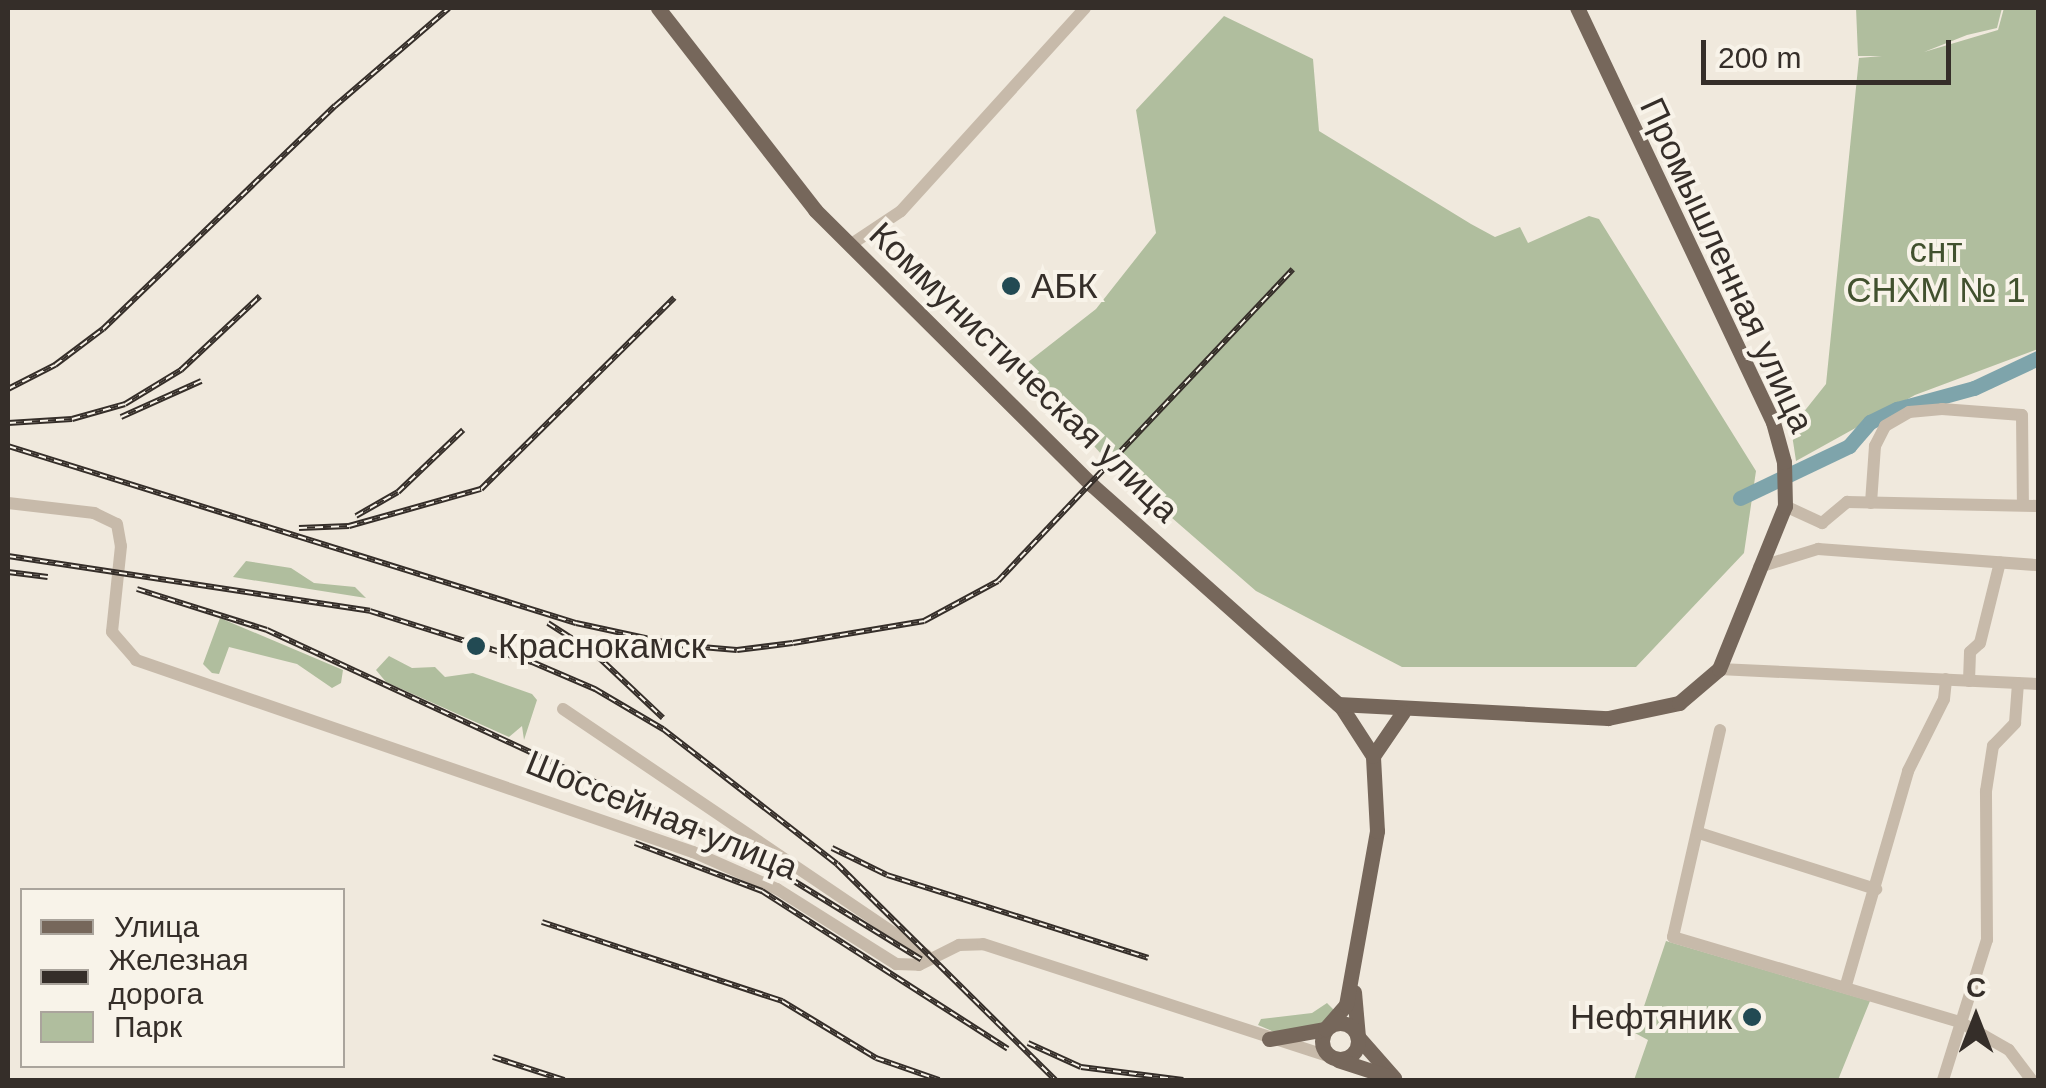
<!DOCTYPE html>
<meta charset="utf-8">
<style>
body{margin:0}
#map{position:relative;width:2046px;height:1088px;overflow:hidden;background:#f0e9dd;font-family:Arial,sans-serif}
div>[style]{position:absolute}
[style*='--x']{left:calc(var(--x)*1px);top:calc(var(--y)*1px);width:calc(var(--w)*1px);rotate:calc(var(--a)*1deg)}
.green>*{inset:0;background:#b0be9e}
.river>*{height:15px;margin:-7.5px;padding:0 7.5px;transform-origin:7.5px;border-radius:7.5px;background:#7ea4ab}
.minor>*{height:12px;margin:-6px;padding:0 6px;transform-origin:6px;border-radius:6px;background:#c7baaa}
.major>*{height:15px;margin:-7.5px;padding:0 7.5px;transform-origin:7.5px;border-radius:7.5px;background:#76675b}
.major>.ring{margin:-7.5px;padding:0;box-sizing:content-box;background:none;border:15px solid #76675b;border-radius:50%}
.rail>*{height:6px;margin-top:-3px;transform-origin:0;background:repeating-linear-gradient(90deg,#f8f3e9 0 8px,#352e29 0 16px);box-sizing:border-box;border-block:2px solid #352e29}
.dots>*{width:28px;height:28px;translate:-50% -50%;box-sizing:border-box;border:5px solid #f8f3e9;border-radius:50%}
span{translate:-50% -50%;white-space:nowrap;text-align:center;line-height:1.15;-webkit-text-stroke:8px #f8f3e9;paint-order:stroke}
.park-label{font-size:35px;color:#41512e}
.street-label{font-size:35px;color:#352e29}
.poi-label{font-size:35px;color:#352e29}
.left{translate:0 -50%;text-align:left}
.right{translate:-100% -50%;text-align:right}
.frame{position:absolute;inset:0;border:10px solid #352e29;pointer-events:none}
.legend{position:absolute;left:20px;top:888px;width:325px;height:180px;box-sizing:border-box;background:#f8f3e9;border:2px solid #aaa49c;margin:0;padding:12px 18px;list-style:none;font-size:30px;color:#352e29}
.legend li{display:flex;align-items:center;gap:20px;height:50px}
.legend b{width:50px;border:2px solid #aaa49c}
.north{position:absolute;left:1926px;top:968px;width:100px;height:100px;-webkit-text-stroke:8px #f8f3e9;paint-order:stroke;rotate:0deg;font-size:28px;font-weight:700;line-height:40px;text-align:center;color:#352e29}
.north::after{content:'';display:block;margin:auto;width:35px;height:45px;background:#352e29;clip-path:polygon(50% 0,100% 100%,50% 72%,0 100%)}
.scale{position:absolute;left:1701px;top:40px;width:250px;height:45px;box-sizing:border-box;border:5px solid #352e29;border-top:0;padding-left:12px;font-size:30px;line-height:35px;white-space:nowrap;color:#352e29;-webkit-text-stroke:8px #f8f3e9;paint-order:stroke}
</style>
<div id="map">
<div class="green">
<i style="clip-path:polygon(1856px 8px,2002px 8px,1997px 28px,1967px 35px,1924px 52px,1998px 30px,2004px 8px,2038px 8px,2038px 349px,1915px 395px,1796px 461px,1791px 428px,1826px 384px,1859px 58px,1882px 56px,1858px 56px)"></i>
<i style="clip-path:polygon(1224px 16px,1313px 59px,1319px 131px,1471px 224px,1495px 237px,1520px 227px,1528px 243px,1589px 216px,1599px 219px,1756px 471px,1744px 553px,1636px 667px,1402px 667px,1256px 591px,1110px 464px,1023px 366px,1096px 309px,1156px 233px,1136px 110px)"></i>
<i style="clip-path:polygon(246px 561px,291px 568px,314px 583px,355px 587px,366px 598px,233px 577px)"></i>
<i style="clip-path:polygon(220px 618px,343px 670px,341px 683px,332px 688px,297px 664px,229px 647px,219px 674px,212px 673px,203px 664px)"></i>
<i style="clip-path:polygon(389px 656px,412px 668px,435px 667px,445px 677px,473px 673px,532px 694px,537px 700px,524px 740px,522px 726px,509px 737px,386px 682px,376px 670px)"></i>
<i style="clip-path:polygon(1666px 941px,1870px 1001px,1838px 1080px,1634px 1080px,1648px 1040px,1635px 1033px)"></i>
<i style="clip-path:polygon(1327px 1003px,1336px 1012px,1325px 1024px,1281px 1035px,1258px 1025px,1261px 1019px,1312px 1013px)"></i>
</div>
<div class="river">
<i style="--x:1740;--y:498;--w:121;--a:-25.5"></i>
<i style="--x:1849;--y:446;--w:32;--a:-49"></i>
<i style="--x:1870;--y:422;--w:30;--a:-26"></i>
<i style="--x:1897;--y:409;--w:80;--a:-15.3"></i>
<i style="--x:1974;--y:388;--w:71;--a:-25.1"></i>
</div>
<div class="minor">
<i style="--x:850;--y:245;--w:61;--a:-33.7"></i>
<i style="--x:901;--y:211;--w:274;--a:-47.8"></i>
<i style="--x:8;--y:503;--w:87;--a:6.6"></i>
<i style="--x:94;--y:513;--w:25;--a:26"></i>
<i style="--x:117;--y:524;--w:22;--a:80"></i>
<i style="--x:121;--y:546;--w:86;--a:96"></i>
<i style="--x:112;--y:632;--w:37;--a:49"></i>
<i style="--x:136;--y:660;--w:589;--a:19.02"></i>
<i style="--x:693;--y:852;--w:92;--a:23.8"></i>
<i style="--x:777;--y:889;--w:141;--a:32.2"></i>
<i style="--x:896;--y:964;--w:23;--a:2"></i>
<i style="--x:919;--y:965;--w:45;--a:-26.6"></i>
<i style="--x:959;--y:945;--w:24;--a:-2"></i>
<i style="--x:983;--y:944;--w:366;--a:18"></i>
<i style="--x:1871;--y:503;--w:57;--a:-86"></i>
<i style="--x:1875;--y:446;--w:22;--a:-63"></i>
<i style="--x:1885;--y:426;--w:28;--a:-30"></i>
<i style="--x:1909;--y:412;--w:33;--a:-5"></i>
<i style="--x:1942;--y:409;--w:80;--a:4.3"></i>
<i style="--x:2022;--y:415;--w:90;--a:89.4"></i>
<i style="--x:1785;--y:506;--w:41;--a:24.7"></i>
<i style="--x:1822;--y:523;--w:33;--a:-40"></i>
<i style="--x:1847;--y:502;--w:191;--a:1.2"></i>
<i style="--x:1759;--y:567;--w:62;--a:-17"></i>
<i style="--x:1818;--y:549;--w:221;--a:4.2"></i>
<i style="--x:1719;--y:669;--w:319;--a:2.7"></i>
<i style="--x:1969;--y:681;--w:29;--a:-88"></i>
<i style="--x:1970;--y:652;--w:13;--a:-42"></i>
<i style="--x:1980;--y:643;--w:83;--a:-76.1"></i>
<i style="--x:563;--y:709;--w:439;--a:34.1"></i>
<i style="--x:1720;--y:730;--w:212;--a:102.8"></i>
<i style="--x:1673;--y:937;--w:299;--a:16.5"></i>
<i style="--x:1960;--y:1022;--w:56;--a:29.7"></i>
<i style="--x:2009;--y:1050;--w:38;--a:53"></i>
<i style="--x:1699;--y:833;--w:186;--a:17.6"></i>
<i style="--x:1846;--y:985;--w:223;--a:-73.8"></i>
<i style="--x:1908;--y:771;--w:80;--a:-63.4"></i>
<i style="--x:1944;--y:699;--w:20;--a:-84"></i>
<i style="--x:1943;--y:1080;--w:147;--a:-72.6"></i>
<i style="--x:1987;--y:940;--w:149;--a:-90.4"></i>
<i style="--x:1986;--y:791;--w:46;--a:-81.2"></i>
<i style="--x:1993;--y:746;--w:32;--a:-46"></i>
<i style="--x:2015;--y:723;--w:40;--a:-85.7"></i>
</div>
<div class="major">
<i style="--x:658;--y:8;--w:256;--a:52.1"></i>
<i style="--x:815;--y:210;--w:390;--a:44.8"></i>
<i style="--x:1092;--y:485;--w:335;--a:41.7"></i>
<i style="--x:1342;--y:708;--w:57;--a:57.1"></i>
<i style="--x:1338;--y:704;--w:270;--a:3"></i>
<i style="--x:1608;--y:718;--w:73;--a:-11.9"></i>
<i style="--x:1679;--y:703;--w:52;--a:-40.4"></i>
<i style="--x:1719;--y:669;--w:176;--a:-68"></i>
<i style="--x:1785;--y:506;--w:44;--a:-91.3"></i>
<i style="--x:1784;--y:462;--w:41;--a:-105.4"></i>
<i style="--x:1773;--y:422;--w:458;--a:-115.3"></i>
<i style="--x:1354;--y:992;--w:45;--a:84.9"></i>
<i style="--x:1358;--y:1037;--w:55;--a:48.7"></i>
<i class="ring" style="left:1322px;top:1023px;width:21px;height:21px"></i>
<i style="--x:1269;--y:1039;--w:57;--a:-10.1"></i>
<i style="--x:1325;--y:1029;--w:32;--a:-49"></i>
<i style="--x:1346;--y:1005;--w:177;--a:-79.9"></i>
<i style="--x:1377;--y:831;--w:75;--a:-93.1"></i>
<i style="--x:1373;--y:756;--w:53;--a:-55.7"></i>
<i style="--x:1338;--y:1060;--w:52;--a:18.1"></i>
</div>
<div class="rail">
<i style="--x:8;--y:389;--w:53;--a:-27.1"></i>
<i style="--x:55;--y:365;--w:60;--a:-36.9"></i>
<i style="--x:103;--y:329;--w:322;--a:-43.9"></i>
<i style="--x:335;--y:106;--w:150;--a:-40.7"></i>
<i style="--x:121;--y:417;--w:88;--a:-24.2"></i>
<i style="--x:8;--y:423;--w:64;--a:-3.6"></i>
<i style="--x:72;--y:419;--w:55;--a:-15.8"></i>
<i style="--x:125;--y:404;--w:66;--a:-31.3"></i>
<i style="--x:181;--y:370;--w:108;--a:-43.1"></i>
<i style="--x:8;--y:446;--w:595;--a:17.31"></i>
<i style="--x:576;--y:623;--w:104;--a:12.2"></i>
<i style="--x:678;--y:645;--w:59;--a:4.8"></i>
<i style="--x:737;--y:650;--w:56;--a:-7.1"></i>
<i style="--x:793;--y:643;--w:133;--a:-9.5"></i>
<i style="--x:924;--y:621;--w:84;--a:-28.4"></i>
<i style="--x:998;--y:581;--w:429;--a:-46.6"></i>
<i style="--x:356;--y:516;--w:48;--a:-29.7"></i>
<i style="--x:398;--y:492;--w:90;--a:-43.6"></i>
<i style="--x:299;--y:528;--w:50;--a:-2.3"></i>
<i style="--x:349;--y:526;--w:137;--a:-15.7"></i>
<i style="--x:481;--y:489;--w:272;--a:-44.7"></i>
<i style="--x:8;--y:556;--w:366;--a:8.6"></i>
<i style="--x:370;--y:611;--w:170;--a:17.5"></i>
<i style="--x:532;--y:662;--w:69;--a:23.2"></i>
<i style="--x:595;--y:689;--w:79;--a:30.5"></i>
<i style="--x:663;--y:729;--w:220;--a:37.8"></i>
<i style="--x:837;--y:864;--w:307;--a:44.7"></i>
<i style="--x:8;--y:572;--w:40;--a:7.1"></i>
<i style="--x:137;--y:589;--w:136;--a:17.5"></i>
<i style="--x:267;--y:630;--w:532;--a:24.88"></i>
<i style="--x:750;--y:854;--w:201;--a:31.6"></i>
<i style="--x:548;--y:623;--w:54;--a:32.8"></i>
<i style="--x:593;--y:652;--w:96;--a:43.3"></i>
<i style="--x:635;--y:843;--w:136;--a:20.7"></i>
<i style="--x:762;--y:891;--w:292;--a:32.7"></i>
<i style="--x:832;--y:848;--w:61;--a:26.1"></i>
<i style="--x:887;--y:875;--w:274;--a:17.6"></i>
<i style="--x:542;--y:922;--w:253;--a:18.2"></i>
<i style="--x:782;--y:1001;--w:110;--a:31.2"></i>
<i style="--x:876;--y:1058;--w:67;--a:19.2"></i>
<i style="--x:1028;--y:1043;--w:58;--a:24.4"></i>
<i style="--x:1081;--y:1067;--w:103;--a:7.3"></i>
<i style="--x:493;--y:1057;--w:75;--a:17.9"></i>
</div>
<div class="dots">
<i style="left:1011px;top:286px;background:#224a53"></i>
<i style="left:476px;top:646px;background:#224a53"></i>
<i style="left:1752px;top:1017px;background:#224a53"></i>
</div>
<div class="park-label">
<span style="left:1936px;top:270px">снт<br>СНХМ № 1</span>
</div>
<div class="street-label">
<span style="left:1727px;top:265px;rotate:65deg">Промышленная улица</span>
<span style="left:1024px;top:372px;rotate:44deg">Коммунистическая улица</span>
<span style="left:662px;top:815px;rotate:22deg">Шоссейная улица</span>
</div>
<div class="poi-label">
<span class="left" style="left:1031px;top:286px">АБК</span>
<span class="left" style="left:498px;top:646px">Краснокамск</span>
<span class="right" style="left:1732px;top:1017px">Нефтяник</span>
</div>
<div class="frame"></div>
<ul class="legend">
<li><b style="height:12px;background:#76675b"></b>Улица</li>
<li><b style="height:12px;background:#352e29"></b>Железная дорога</li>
<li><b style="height:28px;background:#b0be9e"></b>Парк</li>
</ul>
<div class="north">С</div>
<div class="scale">200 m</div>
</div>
